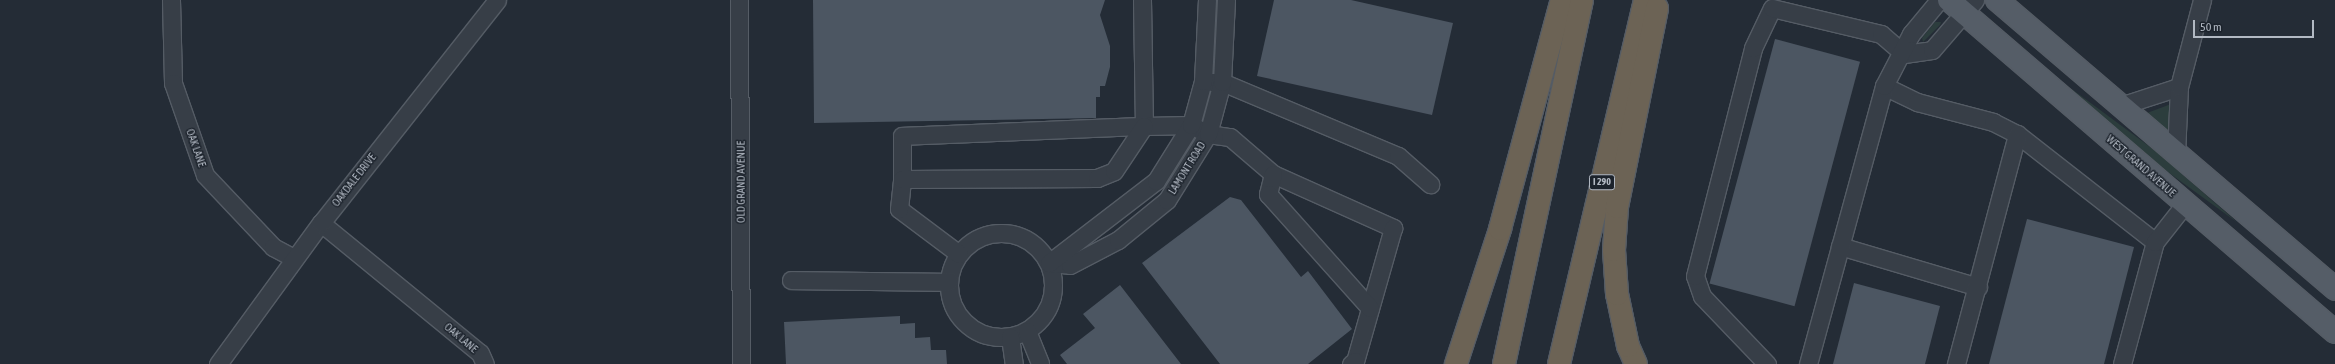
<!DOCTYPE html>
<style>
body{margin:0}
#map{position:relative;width:2335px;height:364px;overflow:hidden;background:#242c36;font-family:"Asap Condensed",sans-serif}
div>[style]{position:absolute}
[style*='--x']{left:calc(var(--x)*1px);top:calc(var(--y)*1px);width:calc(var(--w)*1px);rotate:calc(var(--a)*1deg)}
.green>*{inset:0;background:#2c3d3d}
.building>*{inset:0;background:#4c5662;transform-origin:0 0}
.roads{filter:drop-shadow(1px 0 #555c65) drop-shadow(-1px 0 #555c65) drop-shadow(0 1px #555c65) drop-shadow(0 -1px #555c65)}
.minor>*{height:17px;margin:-8.5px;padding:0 8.5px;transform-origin:8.5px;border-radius:8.5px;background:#373e47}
.minor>.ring{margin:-8.5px;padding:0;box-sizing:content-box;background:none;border:17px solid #373e47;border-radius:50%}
.major>*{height:22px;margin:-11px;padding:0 11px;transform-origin:11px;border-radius:11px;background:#555d67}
.highway>*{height:22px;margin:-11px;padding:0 11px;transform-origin:11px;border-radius:11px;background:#6c6355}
span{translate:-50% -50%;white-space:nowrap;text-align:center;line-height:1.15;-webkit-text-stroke:3px #1c232c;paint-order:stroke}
.shield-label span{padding:1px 3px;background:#1c232c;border:1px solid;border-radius:3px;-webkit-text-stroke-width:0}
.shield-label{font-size:10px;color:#b2b9c3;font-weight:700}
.street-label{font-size:11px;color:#b2b9c3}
.scale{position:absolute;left:2193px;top:20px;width:121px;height:18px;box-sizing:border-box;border:2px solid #b2b9c3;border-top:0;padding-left:5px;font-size:12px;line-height:14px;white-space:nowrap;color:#b2b9c3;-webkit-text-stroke:3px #1c232c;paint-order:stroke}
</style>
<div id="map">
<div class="green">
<i style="clip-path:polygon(1935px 22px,1941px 22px,1940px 25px,1923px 42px,1922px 38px)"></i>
<i style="clip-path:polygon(2069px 87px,2157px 152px,2238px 223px,2150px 159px)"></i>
<i style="clip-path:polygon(2171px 104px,2169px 129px,2164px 130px,2147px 113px)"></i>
</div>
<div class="building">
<i style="clip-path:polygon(813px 0,1105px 0,1100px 15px,1110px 46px,1110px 67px,1105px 86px,1100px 86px,1100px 97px,1096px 97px,1096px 118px,814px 123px)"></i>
<i style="clip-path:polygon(1274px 0,1351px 0,1453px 23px,1432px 115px,1257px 76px)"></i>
<i style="left:1775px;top:39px;width:88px;height:253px;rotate:15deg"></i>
<i style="clip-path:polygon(1230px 197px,1241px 200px,1301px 277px,1308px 271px,1352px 329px,1308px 364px,1220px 364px,1142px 263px)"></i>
<i style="clip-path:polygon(2027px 219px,2134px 247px,2104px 364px,1989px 364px)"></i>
<i style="clip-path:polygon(1854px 283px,1940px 306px,1925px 364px,1833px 364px)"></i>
<i style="clip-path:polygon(1120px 285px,1181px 364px,1067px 364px,1060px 355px,1095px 328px,1083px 314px)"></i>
<i style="clip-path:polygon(900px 316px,900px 324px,915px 323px,915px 338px,930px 337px,931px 350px,946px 350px,947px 364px,786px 364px,784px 322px)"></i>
</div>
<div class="roads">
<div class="minor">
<i style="--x:171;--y:0;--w:83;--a:88.6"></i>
<i style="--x:173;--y:83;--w:97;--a:70.8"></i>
<i style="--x:205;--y:175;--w:99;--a:46.6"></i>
<i style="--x:273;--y:247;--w:24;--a:28"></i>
<i style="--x:739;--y:0;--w:364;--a:89.7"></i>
<i style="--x:1142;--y:0;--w:126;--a:89.1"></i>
<i style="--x:1144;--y:126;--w:47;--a:-1.2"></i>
<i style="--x:1191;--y:125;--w:19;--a:28"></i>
<i style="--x:1208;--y:134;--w:22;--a:8"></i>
<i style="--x:1230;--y:137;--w:57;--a:40.7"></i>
<i style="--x:1273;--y:174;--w:132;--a:24.2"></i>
<i style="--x:1393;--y:228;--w:138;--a:105.9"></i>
<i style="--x:1355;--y:361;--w:5;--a:143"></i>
<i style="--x:1211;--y:82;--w:11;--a:0"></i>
<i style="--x:1222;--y:82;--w:191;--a:22.8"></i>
<i style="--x:1398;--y:156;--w:43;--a:41.2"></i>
<i style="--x:1884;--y:86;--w:37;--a:26"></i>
<i style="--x:1917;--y:102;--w:79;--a:14.7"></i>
<i style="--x:1993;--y:122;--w:27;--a:27"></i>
<i style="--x:2017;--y:134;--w:175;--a:38"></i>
<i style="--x:2120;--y:106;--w:62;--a:-17.9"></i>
<i style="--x:2176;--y:155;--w:68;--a:-87.5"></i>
<i style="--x:2179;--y:87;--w:90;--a:-75.2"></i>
<i style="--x:1273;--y:174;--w:21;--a:104"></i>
<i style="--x:1268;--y:194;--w:153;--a:48.2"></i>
<i style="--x:902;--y:179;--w:43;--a:-90"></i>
<i style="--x:902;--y:136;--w:242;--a:-2.4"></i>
<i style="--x:321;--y:223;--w:205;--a:39.3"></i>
<i style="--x:480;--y:353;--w:12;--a:66"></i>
<i class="ring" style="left:949px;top:233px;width:87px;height:87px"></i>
<i style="--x:1840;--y:246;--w:144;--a:16.5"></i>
<i style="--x:959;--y:254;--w:75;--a:-143.1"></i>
<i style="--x:899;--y:209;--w:30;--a:-84"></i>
<i style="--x:902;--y:179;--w:195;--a:-0.3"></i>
<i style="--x:1097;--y:178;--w:18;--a:-22"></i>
<i style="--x:1114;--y:171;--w:54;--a:-56.3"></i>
<i style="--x:1049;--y:263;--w:21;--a:5"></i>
<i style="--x:1070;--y:265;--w:54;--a:-27.5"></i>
<i style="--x:1118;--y:240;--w:63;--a:-39.2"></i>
<i style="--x:1167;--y:200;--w:78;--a:-58.2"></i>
<i style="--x:1208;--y:134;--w:54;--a:-74.9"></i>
<i style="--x:1222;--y:82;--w:82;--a:-87.2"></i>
<i style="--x:1049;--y:263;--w:135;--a:-37.5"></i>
<i style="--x:1156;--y:181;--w:66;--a:-58"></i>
<i style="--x:1191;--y:125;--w:46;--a:-74.7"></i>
<i style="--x:1203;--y:81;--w:81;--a:-87.2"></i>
<i style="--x:791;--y:280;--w:158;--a:0.7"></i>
<i style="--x:1027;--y:331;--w:35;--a:68"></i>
<i style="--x:1010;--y:337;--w:27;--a:82"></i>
<i style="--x:218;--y:364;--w:175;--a:-53.9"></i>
<i style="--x:321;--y:223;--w:284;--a:-51.7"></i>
<i style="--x:1767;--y:364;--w:94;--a:-133.7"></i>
<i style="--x:1702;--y:296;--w:21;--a:-109"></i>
<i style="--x:1695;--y:276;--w:235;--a:-75.7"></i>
<i style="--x:1753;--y:48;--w:44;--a:-64.6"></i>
<i style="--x:1772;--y:8;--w:112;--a:13.4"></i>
<i style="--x:1881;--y:34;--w:30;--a:41"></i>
<i style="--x:1904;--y:54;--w:28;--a:-8"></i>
<i style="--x:1932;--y:50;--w:66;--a:-49.3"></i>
<i style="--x:1808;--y:364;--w:288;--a:-74.7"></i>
<i style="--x:1884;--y:86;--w:59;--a:-62.6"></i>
<i style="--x:1911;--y:34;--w:44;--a:-50.5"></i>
<i style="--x:1956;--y:364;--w:238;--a:-75.1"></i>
<i style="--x:2122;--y:364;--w:126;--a:-74.9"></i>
<i style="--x:2155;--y:242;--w:48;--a:-51.7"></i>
</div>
<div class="major">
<i style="--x:1949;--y:0;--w:509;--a:40.7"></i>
<i style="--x:1997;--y:0;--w:445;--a:40.5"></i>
</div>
<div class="highway">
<i style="--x:1456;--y:364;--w:142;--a:-71.9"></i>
<i style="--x:1500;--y:229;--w:237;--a:-74.9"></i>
<i style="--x:1504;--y:364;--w:372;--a:-77.9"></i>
<i style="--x:1559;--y:364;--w:374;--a:-76.7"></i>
<i style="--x:1636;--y:364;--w:20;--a:-114"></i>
<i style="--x:1628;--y:346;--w:53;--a:-101.9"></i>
<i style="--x:1617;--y:294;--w:44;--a:-93.9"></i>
<i style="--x:1614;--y:250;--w:43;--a:-86"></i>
<i style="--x:1617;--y:207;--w:203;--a:-78.6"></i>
</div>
</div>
<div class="shield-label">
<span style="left:1602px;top:182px">I 290</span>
</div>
<div class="street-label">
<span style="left:196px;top:148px;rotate:71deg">OAK LANE</span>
<span style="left:2141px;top:166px;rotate:41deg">WEST GRAND AVENUE</span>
<span style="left:1187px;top:168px;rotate:-58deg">LAMONT ROAD</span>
<span style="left:354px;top:180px;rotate:-52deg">OAKDALE DRIVE</span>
<span style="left:741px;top:182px;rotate:-90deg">OLD GRAND AVENUE</span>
<span style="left:461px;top:338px;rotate:40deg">OAK LANE</span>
</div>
<div class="scale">50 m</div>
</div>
